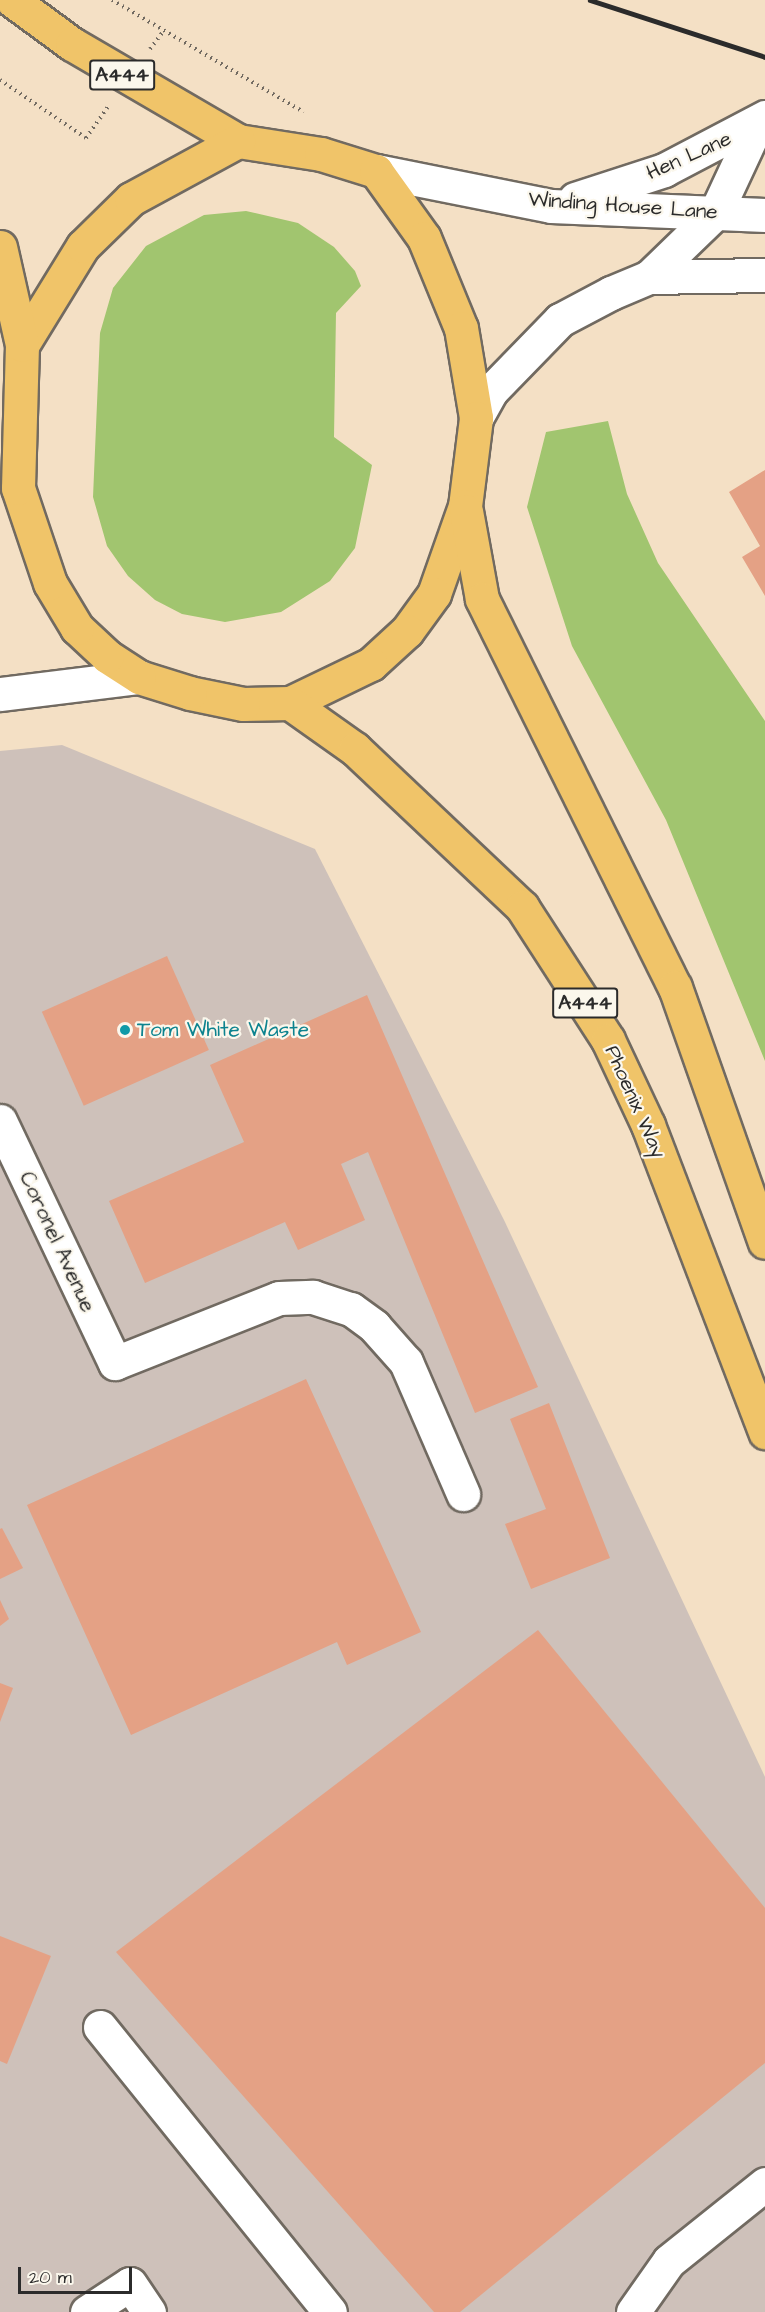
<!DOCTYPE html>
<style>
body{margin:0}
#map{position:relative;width:765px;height:2312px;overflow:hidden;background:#f4e0c5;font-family:"Architects Daughter",sans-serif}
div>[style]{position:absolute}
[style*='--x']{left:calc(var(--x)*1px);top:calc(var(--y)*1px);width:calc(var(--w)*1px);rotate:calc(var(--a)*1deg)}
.industrial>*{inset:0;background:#cec1ba}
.green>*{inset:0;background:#a1c56f}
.building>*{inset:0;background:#e4a185;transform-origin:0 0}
.path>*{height:4px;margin-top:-2px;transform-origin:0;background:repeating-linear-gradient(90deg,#716a61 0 1.5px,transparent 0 6px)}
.roads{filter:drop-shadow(2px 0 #716a61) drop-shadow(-2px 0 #716a61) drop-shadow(0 2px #716a61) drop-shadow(0 -2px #716a61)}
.minor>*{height:33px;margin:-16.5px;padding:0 16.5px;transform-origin:16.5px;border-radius:16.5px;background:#fff}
.highway>*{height:33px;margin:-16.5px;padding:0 16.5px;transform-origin:16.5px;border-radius:16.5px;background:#f0c469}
.rail>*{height:4.5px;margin:-2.25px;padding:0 2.25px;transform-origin:2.25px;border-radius:2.25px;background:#2b2b2b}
.dots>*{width:16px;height:16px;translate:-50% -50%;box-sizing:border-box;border:3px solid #fbf7ec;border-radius:50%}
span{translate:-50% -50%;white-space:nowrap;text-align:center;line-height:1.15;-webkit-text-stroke:4.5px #fbf7ec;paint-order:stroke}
.shield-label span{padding:2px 4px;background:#fbf7ec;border:2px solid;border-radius:4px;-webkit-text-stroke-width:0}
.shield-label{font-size:20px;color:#2b2b2b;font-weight:700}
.street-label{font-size:21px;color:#2b2b2b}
.culture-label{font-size:21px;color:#0d838f}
.left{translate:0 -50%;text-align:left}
.scale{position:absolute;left:18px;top:2267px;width:114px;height:27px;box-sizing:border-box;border:3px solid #2b2b2b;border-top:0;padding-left:8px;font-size:18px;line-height:21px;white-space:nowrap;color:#2b2b2b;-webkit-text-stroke:4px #fbf7ec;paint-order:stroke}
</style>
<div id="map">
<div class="industrial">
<i style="clip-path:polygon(62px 745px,315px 849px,504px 1220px,765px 1777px,765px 2312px,0 2312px,0 751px)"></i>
</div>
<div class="green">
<i style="clip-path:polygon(246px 211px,298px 223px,334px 247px,355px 271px,361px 286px,336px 313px,334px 437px,372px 465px,355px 548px,330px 581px,281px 612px,225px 622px,182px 614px,155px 600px,128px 576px,107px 546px,93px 497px,100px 333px,113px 288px,146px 246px,204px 215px)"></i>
<i style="clip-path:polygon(608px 421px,627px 494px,658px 563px,765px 721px,765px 1061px,666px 820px,572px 646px,527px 507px,546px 432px)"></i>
</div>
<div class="building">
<i style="clip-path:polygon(765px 470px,765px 596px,742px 557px,760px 546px,729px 492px)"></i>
<i style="left:167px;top:956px;width:103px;height:137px;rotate:66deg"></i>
<i style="clip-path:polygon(367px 995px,538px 1387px,475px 1413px,368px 1152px,341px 1164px,365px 1220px,298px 1250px,285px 1222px,145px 1283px,109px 1201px,244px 1142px,210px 1065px)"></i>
<i style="clip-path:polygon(306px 1379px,421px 1632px,347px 1665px,337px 1642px,131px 1735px,27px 1505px)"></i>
<i style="clip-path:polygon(549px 1403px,610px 1558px,531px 1589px,505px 1524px,546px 1509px,510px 1419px)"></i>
<i style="clip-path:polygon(2px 1528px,23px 1568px,0 1579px,0 1529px)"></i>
<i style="clip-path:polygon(0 1600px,9px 1619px,0 1626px)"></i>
<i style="clip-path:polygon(538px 1630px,765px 1908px,765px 2063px,460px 2312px,434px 2312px,116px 1952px)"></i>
<i style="clip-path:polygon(0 1683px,13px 1688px,0 1722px)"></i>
<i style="clip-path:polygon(0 1936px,51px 1956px,7px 2064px,0 2061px)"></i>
</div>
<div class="path">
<i style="--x:112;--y:0;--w:222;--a:30.3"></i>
<i style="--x:150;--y:49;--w:20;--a:-53"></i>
<i style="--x:0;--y:80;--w:104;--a:34"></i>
<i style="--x:86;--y:138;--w:39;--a:-55"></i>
</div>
<div class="roads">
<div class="minor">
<i style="--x:376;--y:171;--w:178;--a:11.3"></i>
<i style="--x:551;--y:206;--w:214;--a:2.4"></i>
<i style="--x:575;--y:199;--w:94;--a:-18"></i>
<i style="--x:664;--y:170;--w:114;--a:-27.7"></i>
<i style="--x:649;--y:277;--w:93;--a:-44.1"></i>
<i style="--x:716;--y:212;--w:97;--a:-65"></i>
<i style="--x:476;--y:418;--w:31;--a:-61"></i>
<i style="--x:491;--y:391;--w:99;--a:-45.8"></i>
<i style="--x:560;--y:320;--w:58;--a:-27.9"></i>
<i style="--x:611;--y:293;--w:41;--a:-22.8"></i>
<i style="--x:649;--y:277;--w:116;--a:-1"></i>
<i style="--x:0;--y:694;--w:140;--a:-7"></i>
<i style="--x:0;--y:1121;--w:268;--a:64.6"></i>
<i style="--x:115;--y:1363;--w:176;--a:-21.6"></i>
<i style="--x:279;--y:1298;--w:34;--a:-2"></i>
<i style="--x:313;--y:1297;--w:40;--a:18"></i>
<i style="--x:351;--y:1309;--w:29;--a:36"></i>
<i style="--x:374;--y:1326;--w:48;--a:48.4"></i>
<i style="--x:406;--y:1362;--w:144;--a:66.6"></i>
<i style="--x:100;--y:2027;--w:366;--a:51.1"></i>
<i style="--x:87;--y:2312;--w:51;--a:-33.1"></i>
<i style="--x:130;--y:2284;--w:34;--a:56"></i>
<i style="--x:633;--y:2312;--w:62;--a:-54.8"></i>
<i style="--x:669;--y:2261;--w:123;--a:-38.7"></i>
</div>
<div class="highway">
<i style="--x:12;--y:0;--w:74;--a:36.3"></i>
<i style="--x:72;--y:44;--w:192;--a:30.3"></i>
<i style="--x:238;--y:141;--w:84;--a:8.9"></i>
<i style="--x:321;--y:154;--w:58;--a:17.2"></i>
<i style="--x:376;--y:171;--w:82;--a:54.4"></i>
<i style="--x:424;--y:238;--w:97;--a:67.7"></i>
<i style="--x:461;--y:328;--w:91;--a:80.5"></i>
<i style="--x:476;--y:418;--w:89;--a:97.1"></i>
<i style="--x:465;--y:506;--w:93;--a:109.4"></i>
<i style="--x:434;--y:594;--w:46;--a:126.1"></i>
<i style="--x:407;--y:631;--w:49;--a:137.5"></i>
<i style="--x:371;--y:664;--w:90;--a:154.3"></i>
<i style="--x:290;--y:703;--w:47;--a:178.8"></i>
<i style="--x:243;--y:704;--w:54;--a:-168.3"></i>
<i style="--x:190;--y:693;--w:53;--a:-162.6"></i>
<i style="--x:139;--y:677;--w:38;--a:-147"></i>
<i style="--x:107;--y:656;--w:41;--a:-137"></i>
<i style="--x:77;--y:628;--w:52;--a:-121"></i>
<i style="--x:50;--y:583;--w:100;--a:-108.6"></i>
<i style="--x:18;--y:488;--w:143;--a:-88.4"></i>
<i style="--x:22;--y:345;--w:116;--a:-58.4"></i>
<i style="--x:83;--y:246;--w:67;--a:-44.4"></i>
<i style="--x:131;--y:199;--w:122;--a:-28.5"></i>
<i style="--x:0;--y:247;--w:100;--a:77.3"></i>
<i style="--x:466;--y:511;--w:89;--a:79.7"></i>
<i style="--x:482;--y:599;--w:433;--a:63.6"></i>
<i style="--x:675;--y:987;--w:270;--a:70.6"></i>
<i style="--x:290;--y:703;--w:80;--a:35.3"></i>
<i style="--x:355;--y:749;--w:230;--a:43.4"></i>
<i style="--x:522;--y:907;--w:158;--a:57.1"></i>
<i style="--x:608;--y:1040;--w:94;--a:64.8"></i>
<i style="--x:648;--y:1125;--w:329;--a:69.1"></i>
</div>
</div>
<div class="rail">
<i style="--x:590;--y:0;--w:184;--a:18"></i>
</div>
<div class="dots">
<i style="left:125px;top:1030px;background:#0f9aa8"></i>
</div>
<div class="shield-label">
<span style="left:122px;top:75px">A444</span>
<span style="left:585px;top:1003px">A444</span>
</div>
<div class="street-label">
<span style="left:689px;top:156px;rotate:-24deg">Hen Lane</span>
<span style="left:623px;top:206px;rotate:4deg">Winding House Lane</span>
<span style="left:635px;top:1102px;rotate:66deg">Phoenix Way</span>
<span style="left:57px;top:1242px;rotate:65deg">Coronel Avenue</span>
</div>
<div class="culture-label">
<span class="left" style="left:137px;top:1030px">Tom White Waste</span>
</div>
<div class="scale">20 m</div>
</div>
